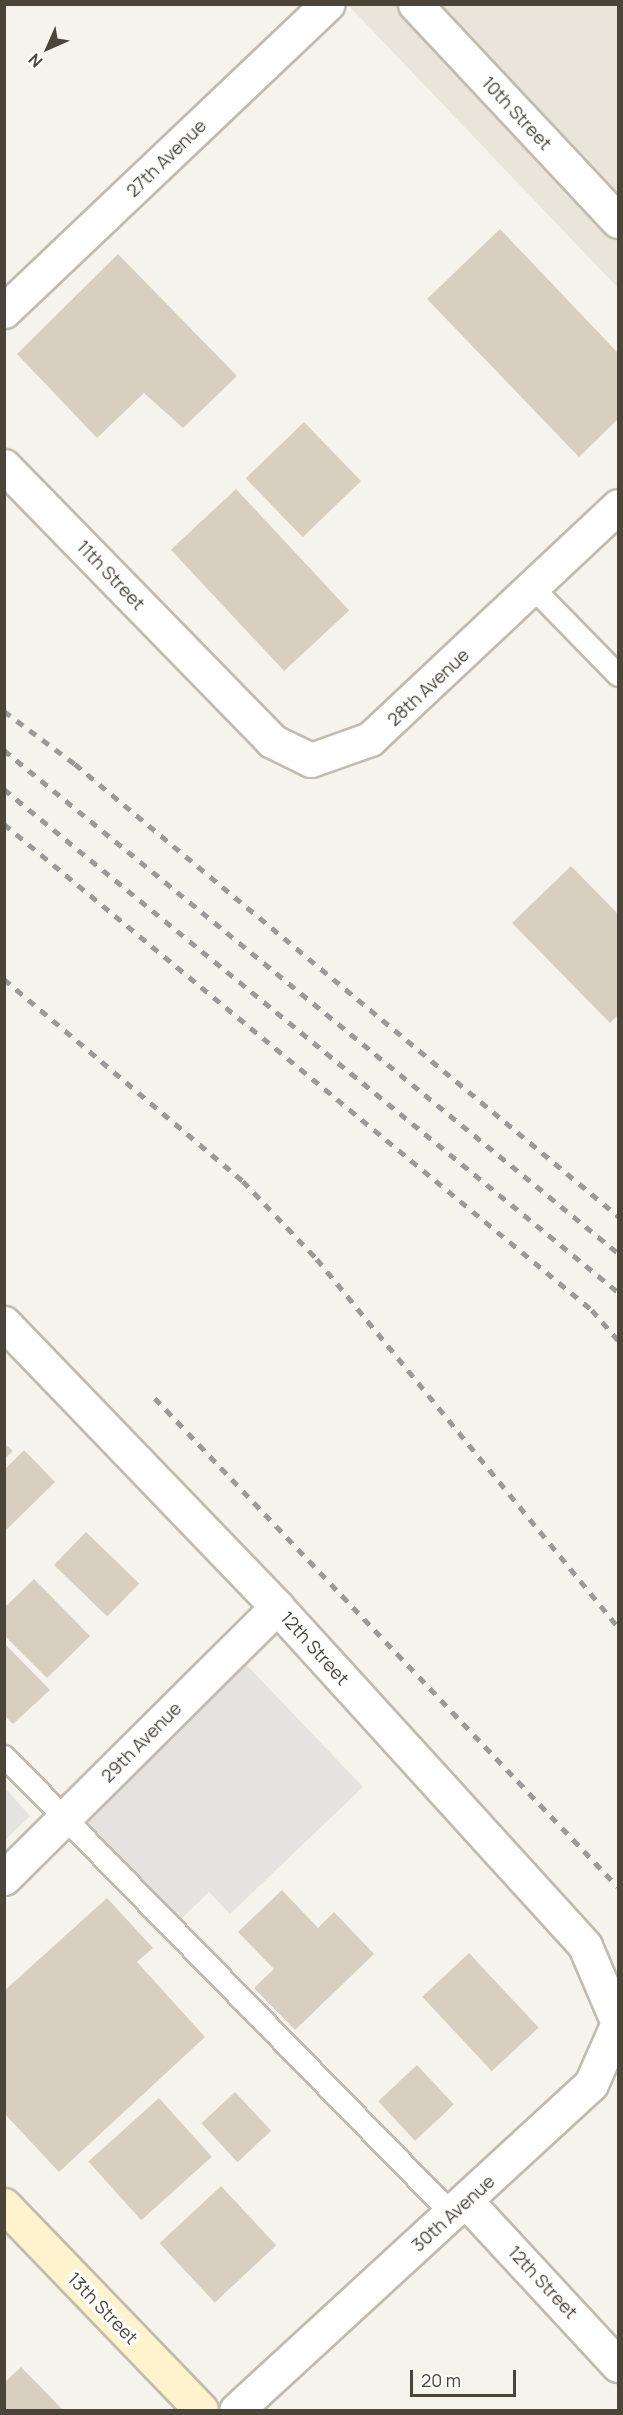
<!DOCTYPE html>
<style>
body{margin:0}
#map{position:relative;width:623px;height:2415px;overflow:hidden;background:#f6f3ec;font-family:Manrope,sans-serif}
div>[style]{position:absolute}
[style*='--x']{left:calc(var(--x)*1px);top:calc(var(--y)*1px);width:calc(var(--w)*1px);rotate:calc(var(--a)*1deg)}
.residential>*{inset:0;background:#eae5da}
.parking>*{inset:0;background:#e5e3e0}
.building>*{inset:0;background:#d8cfc1;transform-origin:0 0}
.roads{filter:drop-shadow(2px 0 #c2bbae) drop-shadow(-2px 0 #c2bbae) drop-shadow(0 2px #c2bbae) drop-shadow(0 -2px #c2bbae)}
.service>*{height:21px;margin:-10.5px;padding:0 10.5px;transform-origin:10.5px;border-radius:10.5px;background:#fff}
.minor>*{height:33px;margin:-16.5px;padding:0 16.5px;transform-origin:16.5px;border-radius:16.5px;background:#fff}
.secondary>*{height:33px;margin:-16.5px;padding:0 16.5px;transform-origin:16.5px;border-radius:16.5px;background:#fff3cd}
.rail>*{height:4.5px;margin-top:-2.25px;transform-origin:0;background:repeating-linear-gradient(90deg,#9a9a9a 0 8px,transparent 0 16px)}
span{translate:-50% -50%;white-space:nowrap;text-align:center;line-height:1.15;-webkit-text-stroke:6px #fff;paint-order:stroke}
.street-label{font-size:18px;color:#4b4439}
.frame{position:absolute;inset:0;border:6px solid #4b4439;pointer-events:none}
.north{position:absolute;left:18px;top:18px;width:60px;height:60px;-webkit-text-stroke:4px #fff;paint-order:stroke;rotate:225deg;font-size:16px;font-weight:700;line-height:24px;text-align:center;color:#4b4439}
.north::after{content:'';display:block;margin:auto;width:21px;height:27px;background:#4b4439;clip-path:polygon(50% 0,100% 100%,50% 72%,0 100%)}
.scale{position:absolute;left:410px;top:2370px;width:106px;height:27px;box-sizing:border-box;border:3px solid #4b4439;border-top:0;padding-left:8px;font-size:18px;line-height:21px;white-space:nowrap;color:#4b4439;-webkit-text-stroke:4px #fff;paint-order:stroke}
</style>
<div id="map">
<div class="residential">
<i style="clip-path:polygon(348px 5px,618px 5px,618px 288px)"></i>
</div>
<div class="parking">
<i style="clip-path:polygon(241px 1659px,363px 1787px,230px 1914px,209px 1892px,176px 1924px,74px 1817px)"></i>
<i style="clip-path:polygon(5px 1788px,30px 1816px,5px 1840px)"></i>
</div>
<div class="building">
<i style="clip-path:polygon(500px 229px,618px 353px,618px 419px,579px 457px,427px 299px)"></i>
<i style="clip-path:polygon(118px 254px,237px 376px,183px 428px,144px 393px,97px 438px,17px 354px)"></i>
<i style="left:304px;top:422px;width:82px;height:81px;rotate:46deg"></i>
<i style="left:236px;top:489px;width:166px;height:89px;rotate:47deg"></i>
<i style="clip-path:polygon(571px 866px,618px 914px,618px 1015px,610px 1023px,512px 923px)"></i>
<i style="clip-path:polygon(4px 1443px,13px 1451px,4px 1459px)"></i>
<i style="clip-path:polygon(24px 1450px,55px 1482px,4px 1532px,4px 1470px)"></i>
<i style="left:86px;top:1532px;width:74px;height:46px;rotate:44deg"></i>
<i style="clip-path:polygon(34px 1579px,90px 1636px,47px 1678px,4px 1635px,4px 1608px)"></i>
<i style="clip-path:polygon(4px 1643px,50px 1690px,13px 1724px,4px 1715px)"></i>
<i style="clip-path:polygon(282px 1890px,318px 1928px,334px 1912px,374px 1954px,295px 2030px,254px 1988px,274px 1969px,238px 1932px)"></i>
<i style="clip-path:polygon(107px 1898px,153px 1948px,137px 1962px,205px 2037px,59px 2172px,4px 2113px,4px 1991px)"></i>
<i style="left:469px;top:1953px;width:102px;height:64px;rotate:47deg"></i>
<i style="left:417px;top:2065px;width:54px;height:53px;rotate:47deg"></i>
<i style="left:235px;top:2092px;width:53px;height:46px;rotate:47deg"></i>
<i style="left:159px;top:2098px;width:79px;height:95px;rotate:48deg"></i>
<i style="left:221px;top:2186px;width:81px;height:84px;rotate:47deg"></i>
<i style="clip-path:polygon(21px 2367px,63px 2410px,4px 2410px,4px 2383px)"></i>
</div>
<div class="roads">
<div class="service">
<i style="--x:534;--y:589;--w:120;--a:45.7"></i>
<i style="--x:4;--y:1756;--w:641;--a:45.63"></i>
</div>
<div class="minor">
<i style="--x:415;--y:4;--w:297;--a:46.9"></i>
<i style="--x:4;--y:311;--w:446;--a:-43.5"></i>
<i style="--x:4;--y:466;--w:384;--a:45.7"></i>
<i style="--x:272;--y:741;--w:43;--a:26"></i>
<i style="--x:311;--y:760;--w:63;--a:-19.6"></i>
<i style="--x:370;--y:739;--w:340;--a:-43.2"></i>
<i style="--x:4;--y:1323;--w:394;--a:46.1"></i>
<i style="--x:277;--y:1607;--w:458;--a:47.7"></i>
<i style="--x:585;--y:1946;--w:84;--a:66.8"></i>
<i style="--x:618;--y:2023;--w:67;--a:113.9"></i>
<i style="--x:591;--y:2084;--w:482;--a:137.4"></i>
<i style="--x:4;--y:1878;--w:385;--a:-44.8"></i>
<i style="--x:466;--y:2201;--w:224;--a:47.2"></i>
</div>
<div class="secondary">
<i style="--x:4;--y:2205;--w:284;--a:46.1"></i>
</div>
</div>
<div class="rail">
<i style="--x:4;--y:711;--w:89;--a:36.7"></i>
<i style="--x:75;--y:764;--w:707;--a:39.77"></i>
<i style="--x:4;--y:750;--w:794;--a:39.32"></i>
<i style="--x:4;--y:789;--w:794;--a:39.32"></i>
<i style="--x:4;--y:824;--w:763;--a:39.57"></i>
<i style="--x:592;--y:1310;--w:40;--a:49"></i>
<i style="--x:4;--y:979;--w:313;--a:40.2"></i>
<i style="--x:243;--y:1181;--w:108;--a:46.5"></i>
<i style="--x:317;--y:1259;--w:475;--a:50.7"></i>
<i style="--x:155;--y:1398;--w:673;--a:46.56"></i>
</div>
<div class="street-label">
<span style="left:517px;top:113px;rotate:47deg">10th Street</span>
<span style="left:166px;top:158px;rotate:-44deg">27th Avenue</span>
<span style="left:111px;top:575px;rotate:46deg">11th Street</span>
<span style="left:428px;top:687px;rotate:-43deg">28th Avenue</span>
<span style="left:315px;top:1648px;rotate:48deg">12th Street</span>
<span style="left:141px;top:1742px;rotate:-45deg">29th Avenue</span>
<span style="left:453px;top:2213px;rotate:-42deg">30th Avenue</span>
<span style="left:543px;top:2282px;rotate:47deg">12th Street</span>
<span style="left:103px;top:2308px;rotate:46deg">13th Street</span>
</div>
<div class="frame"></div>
<div class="north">N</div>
<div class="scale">20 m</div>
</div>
